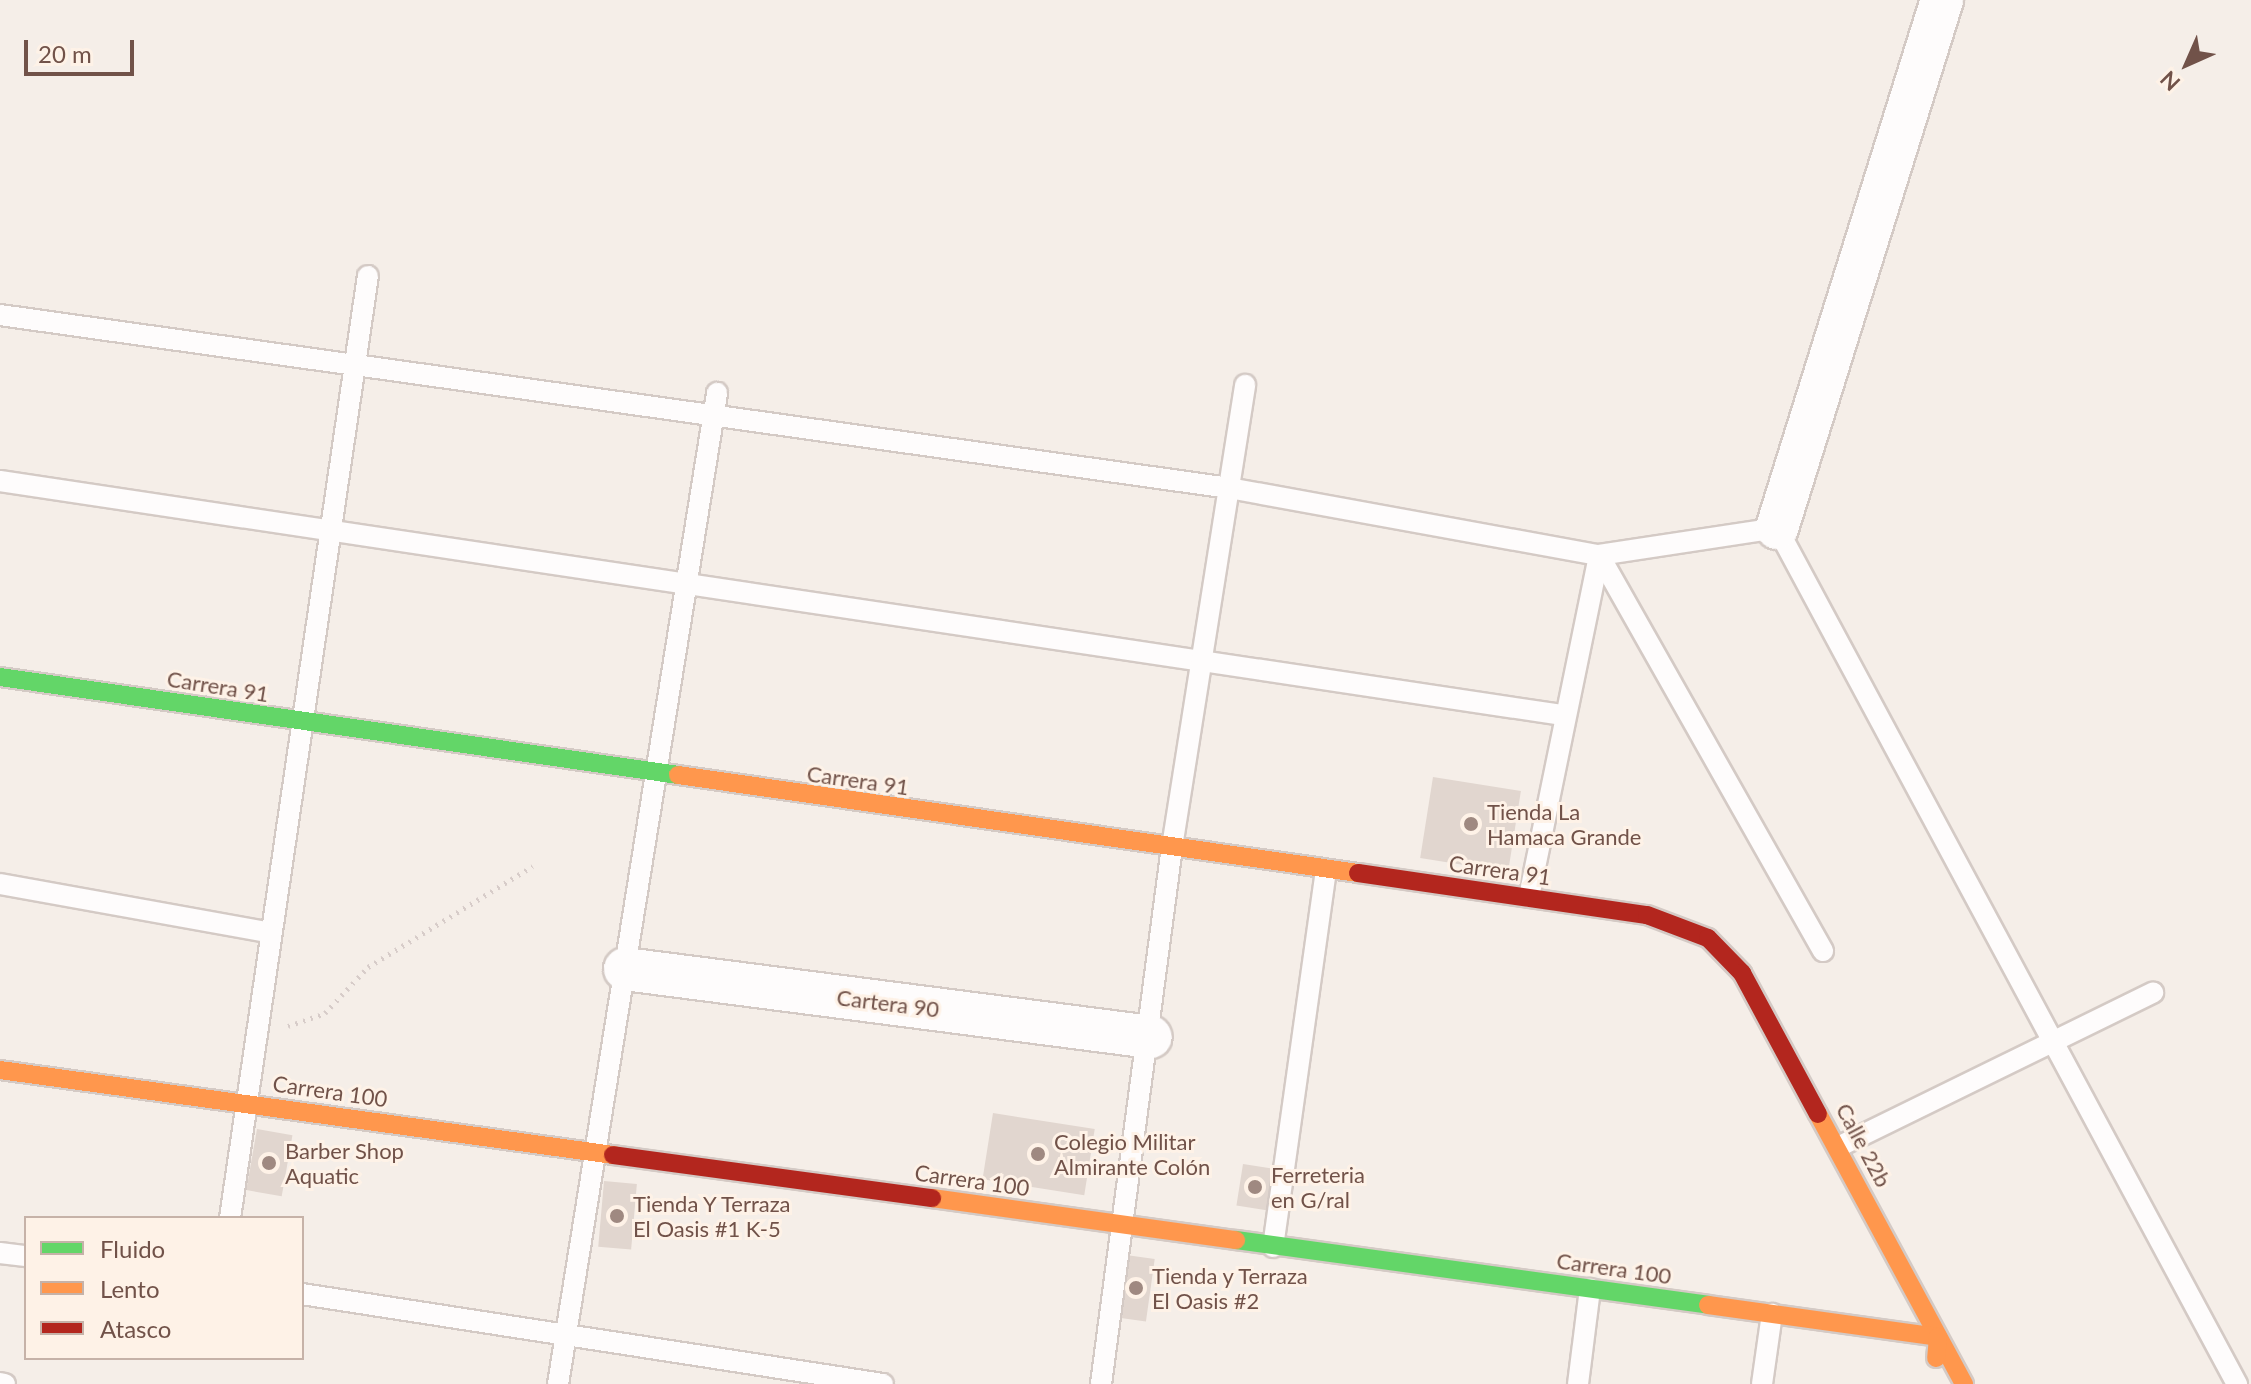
<!DOCTYPE html>
<meta charset="utf-8">
<style>
body{margin:0}
#map{position:relative;width:2251px;height:1384px;overflow:hidden;background:#f5eee8;font-family:Lato,sans-serif}
div>[style]{position:absolute}
[style*='--x']{left:calc(var(--x)*1px);top:calc(var(--y)*1px);width:calc(var(--w)*1px);rotate:calc(var(--a)*1deg)}
.building>*{inset:0;background:#e1d6cf;transform-origin:0 0}
.path>*{height:5px;margin-top:-2.5px;transform-origin:0;background:repeating-linear-gradient(90deg,#d7ccc9 0 2px,transparent 0 8px)}
.roads{filter:drop-shadow(2px 0 #d4cac5) drop-shadow(-2px 0 #d4cac5) drop-shadow(0 2px #d4cac5) drop-shadow(0 -2px #d4cac5)}
.lane>*{height:20px;margin:-10px;padding:0 10px;transform-origin:10px;border-radius:10px;background:#fefcfc}
.street>*{height:42px;margin:-21px;padding:0 21px;transform-origin:21px;border-radius:21px;background:#fefcfc}
.fast>*{height:18px;margin:-9px;padding:0 9px;transform-origin:9px;border-radius:9px;background:#63d668}
.slow>*{height:18px;margin:-9px;padding:0 9px;transform-origin:9px;border-radius:9px;background:#ff974d}
.jam>*{height:18px;margin:-9px;padding:0 9px;transform-origin:9px;border-radius:9px;background:#b3261e}
.dots>*{width:22px;height:22px;translate:-50% -50%;box-sizing:border-box;border:4px solid #fef2e7;border-radius:50%}
span{translate:-50% -50%;white-space:nowrap;text-align:center;line-height:1.15;-webkit-text-stroke:6px #fef2e7;paint-order:stroke}
.street-label{font-size:22px;color:#715249}
.poi-label{font-size:22px;color:#715249}
.left{translate:0 -50%;text-align:left}
.legend{position:absolute;left:24px;top:1216px;width:280px;height:144px;box-sizing:border-box;background:#fef2e7;border:2px solid #c6b2a8;margin:0;padding:10px 14px;list-style:none;font-size:24px;color:#715249}
.legend li{display:flex;align-items:center;gap:16px;height:40px}
.legend b{width:40px;border:2px solid #c6b2a8}
.north{position:absolute;left:2147px;top:24px;width:80px;height:80px;-webkit-text-stroke:6px #fef2e7;paint-order:stroke;rotate:225deg;font-size:22px;font-weight:700;line-height:32px;text-align:center;color:#715249}
.north::after{content:'';display:block;margin:auto;width:28px;height:36px;background:#715249;clip-path:polygon(50% 0,100% 100%,50% 72%,0 100%)}
.scale{position:absolute;left:24px;top:40px;width:110px;height:36px;box-sizing:border-box;border:4px solid #715249;border-top:0;padding-left:10px;font-size:24px;line-height:28px;white-space:nowrap;color:#715249;-webkit-text-stroke:6px #fef2e7;paint-order:stroke}
</style>
<div id="map">
<div class="building">
<i style="left:1433px;top:777px;width:89px;height:82px;rotate:9deg"></i>
<i style="left:993px;top:1113px;width:103px;height:67px;rotate:9deg"></i>
<i style="left:257px;top:1129px;width:36px;height:62px;rotate:10deg"></i>
<i style="left:1243px;top:1164px;width:32px;height:42px;rotate:9deg"></i>
<i style="left:604px;top:1181px;width:33px;height:66px;rotate:5deg"></i>
<i style="left:1126px;top:1255px;width:29px;height:63px;rotate:8deg"></i>
</div>
<div class="path">
<i style="--x:288;--y:1026;--w:39;--a:-19"></i>
<i style="--x:325;--y:1013;--w:63;--a:-46.9"></i>
<i style="--x:368;--y:967;--w:193;--a:-31.5"></i>
</div>
<div class="roads">
<div class="lane">
<i style="--x:0;--y:315;--w:1241;--a:8.01"></i>
<i style="--x:1229;--y:488;--w:376;--a:10.3"></i>
<i style="--x:1599;--y:555;--w:180;--a:-8.6"></i>
<i style="--x:1777;--y:528;--w:972;--a:61.75"></i>
<i style="--x:0;--y:481;--w:1579;--a:8.52"></i>
<i style="--x:1599;--y:555;--w:455;--a:60.5"></i>
<i style="--x:0;--y:884;--w:275;--a:10.2"></i>
<i style="--x:1529;--y:897;--w:349;--a:-78.4"></i>
<i style="--x:1838;--y:1147;--w:351;--a:-26.1"></i>
<i style="--x:230;--y:1218;--w:952;--a:-81.67"></i>
<i style="--x:1273;--y:1247;--w:379;--a:-82"></i>
<i style="--x:0;--y:1253;--w:26;--a:7"></i>
<i style="--x:302;--y:1294;--w:588;--a:8.81"></i>
<i style="--x:0;--y:1383;--w:5;--a:11"></i>
<i style="--x:558;--y:1384;--w:1004;--a:-80.88"></i>
<i style="--x:1101;--y:1384;--w:542;--a:-82.47"></i>
<i style="--x:1172;--y:847;--w:468;--a:-81"></i>
<i style="--x:1578;--y:1384;--w:96;--a:-82.8"></i>
<i style="--x:1762;--y:1384;--w:71;--a:-81.9"></i>
</div>
<div class="street">
<i style="--x:1777;--y:528;--w:553;--a:-72.65"></i>
<i style="--x:625;--y:969;--w:530;--a:7.37"></i>
</div>
<div class="fast">
<i style="--x:0;--y:677;--w:685;--a:8.22"></i>
<i style="--x:1236;--y:1240;--w:476;--a:7.8"></i>
</div>
<div class="slow">
<i style="--x:678;--y:775;--w:687;--a:8.2"></i>
<i style="--x:0;--y:1070;--w:619;--a:7.89"></i>
<i style="--x:1818;--y:1114;--w:307;--a:61.6"></i>
<i style="--x:932;--y:1198;--w:307;--a:7.9"></i>
<i style="--x:1708;--y:1305;--w:232;--a:7.9"></i>
<i style="--x:1938;--y:1337;--w:21;--a:95"></i>
</div>
<div class="jam">
<i style="--x:1358;--y:873;--w:292;--a:8.3"></i>
<i style="--x:1647;--y:915;--w:65;--a:20.7"></i>
<i style="--x:1708;--y:938;--w:49;--a:45.8"></i>
<i style="--x:1742;--y:973;--w:160;--a:61.7"></i>
<i style="--x:613;--y:1155;--w:322;--a:7.7"></i>
</div>
</div>
<div class="dots">
<i style="left:1471px;top:824px;background:#9f8981"></i>
<i style="left:1038px;top:1154px;background:#9f8981"></i>
<i style="left:269px;top:1163px;background:#9f8981"></i>
<i style="left:1255px;top:1187px;background:#9f8981"></i>
<i style="left:617px;top:1216px;background:#9f8981"></i>
<i style="left:1136px;top:1288px;background:#9f8981"></i>
</div>
<div class="street-label">
<span style="left:218px;top:686px;rotate:9deg">Carrera 91</span>
<span style="left:858px;top:780px;rotate:8deg">Carrera 91</span>
<span style="left:1500px;top:870px;rotate:8deg">Carrera 91</span>
<span style="left:888px;top:1003px;rotate:7deg">Cartera 90</span>
<span style="left:330px;top:1091px;rotate:8deg">Carrera 100</span>
<span style="left:1864px;top:1145px;rotate:62deg">Calle 22b</span>
<span style="left:972px;top:1180px;rotate:8deg">Carrera 100</span>
<span style="left:1614px;top:1268px;rotate:8deg">Carrera 100</span>
</div>
<div class="poi-label">
<span class="left" style="left:1487px;top:824px">Tienda La<br>Hamaca Grande</span>
<span class="left" style="left:1054px;top:1154px">Colegio Militar<br>Almirante Colón</span>
<span class="left" style="left:285px;top:1163px">Barber Shop<br>Aquatic</span>
<span class="left" style="left:1271px;top:1187px">Ferreteria<br>en G/ral</span>
<span class="left" style="left:633px;top:1216px">Tienda Y Terraza<br>El Oasis #1 K-5</span>
<span class="left" style="left:1152px;top:1288px">Tienda y Terraza<br>El Oasis #2</span>
</div>
<ul class="legend">
<li><b style="height:10px;background:#63d668"></b>Fluido</li>
<li><b style="height:10px;background:#ff974d"></b>Lento</li>
<li><b style="height:10px;background:#b3261e"></b>Atasco</li>
</ul>
<div class="north">N</div>
<div class="scale">20 m</div>
</div>
